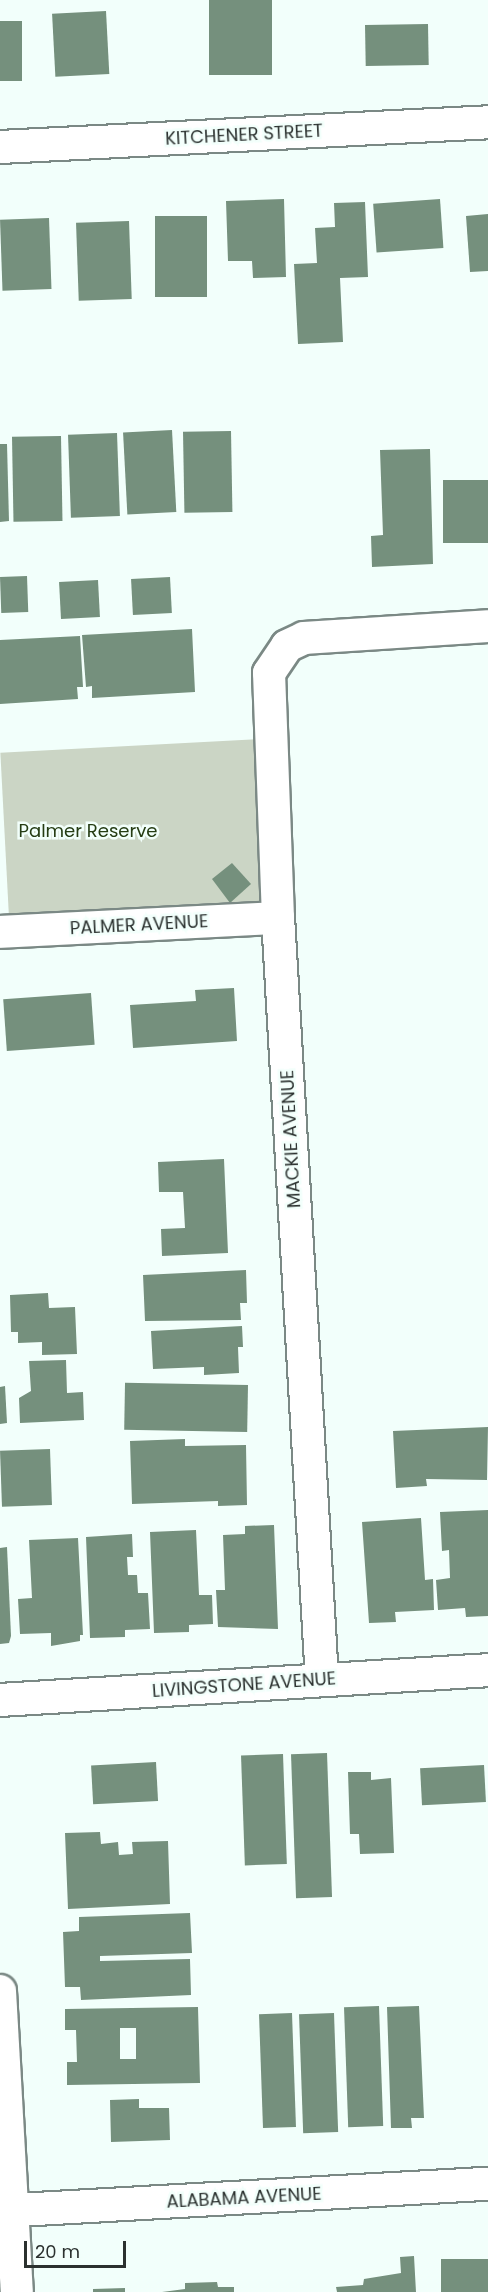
<!DOCTYPE html>
<style>
body{margin:0}
#map{position:relative;width:488px;height:2292px;overflow:hidden;background:#f2fffb;font-family:Poppins,sans-serif}
div>[style]{position:absolute}
[style*='--x']{left:calc(var(--x)*1px);top:calc(var(--y)*1px);width:calc(var(--w)*1px);rotate:calc(var(--a)*1deg)}
.green>*{inset:0;background:#cbd5c5;transform-origin:0 0}
.building>*{inset:0;background:#75907d;transform-origin:0 0}
.roads{filter:drop-shadow(2px 0 #7b8985) drop-shadow(-2px 0 #7b8985) drop-shadow(0 2px #7b8985) drop-shadow(0 -2px #7b8985)}
.minor>*{height:32px;margin:-16px;padding:0 16px;transform-origin:16px;border-radius:16px;background:#fff}
span{translate:-50% -50%;white-space:nowrap;text-align:center;line-height:1.15;-webkit-text-stroke:5px #f2fffb;paint-order:stroke}
.street-label{font-size:18px;color:#2b312f}
.park-label{font-size:18px;color:#253c13}
.scale{position:absolute;left:24px;top:2241px;width:102px;height:27px;box-sizing:border-box;border:3px solid #2b312f;border-top:0;padding-left:8px;font-size:18px;line-height:21px;white-space:nowrap;color:#2b312f;-webkit-text-stroke:4px #f2fffb;paint-order:stroke}
</style>
<div id="map">
<div class="green">
<i style="left:261px;top:739px;width:172px;height:261px;rotate:87deg"></i>
</div>
<div class="building">
<i style="left:209px;top:0;width:63px;height:75px"></i>
<i style="left:106px;top:11px;width:63px;height:54px;rotate:87deg"></i>
<i style="left:0;top:21px;width:22px;height:60px"></i>
<i style="left:428px;top:24px;width:41px;height:63px;rotate:89deg"></i>
<i style="clip-path:polygon(284px 199px,286px 277px,253px 278px,252px 261px,228px 261px,226px 201px)"></i>
<i style="left:440px;top:199px;width:49px;height:67px;rotate:86deg"></i>
<i style="clip-path:polygon(365px 202px,368px 277px,340px 278px,343px 342px,298px 344px,294px 264px,317px 263px,315px 228px,335px 227px,334px 203px)"></i>
<i style="clip-path:polygon(488px 214px,488px 271px,470px 272px,466px 216px)"></i>
<i style="left:207px;top:216px;width:81px;height:52px;rotate:90deg"></i>
<i style="left:49px;top:218px;width:71px;height:49px;rotate:88deg"></i>
<i style="left:129px;top:221px;width:78px;height:53px;rotate:88deg"></i>
<i style="left:172px;top:430px;width:82px;height:49px;rotate:87deg"></i>
<i style="left:231px;top:431px;width:81px;height:48px;rotate:89deg"></i>
<i style="left:117px;top:433px;width:83px;height:49px;rotate:88deg"></i>
<i style="left:61px;top:436px;width:85px;height:49px;rotate:89deg"></i>
<i style="clip-path:polygon(0 444px,7px 444px,9px 521px,0 522px)"></i>
<i style="clip-path:polygon(430px 449px,433px 564px,372px 567px,371px 536px,383px 535px,380px 450px)"></i>
<i style="left:488px;top:480px;width:63px;height:45px;rotate:90deg"></i>
<i style="left:27px;top:576px;width:36px;height:27px;rotate:88deg"></i>
<i style="left:170px;top:577px;width:36px;height:39px;rotate:87deg"></i>
<i style="left:98px;top:580px;width:37px;height:39px;rotate:87deg"></i>
<i style="clip-path:polygon(192px 629px,195px 692px,92px 698px,92px 686px,86px 687px,82px 635px)"></i>
<i style="clip-path:polygon(80px 636px,83px 687px,77px 687px,78px 699px,0 704px,0 640px)"></i>
<i style="clip-path:polygon(232px 863px,251px 884px,230px 903px,212px 879px)"></i>
<i style="clip-path:polygon(234px 988px,237px 1041px,133px 1048px,130px 1005px,196px 1001px,195px 990px)"></i>
<i style="left:91px;top:993px;width:52px;height:88px;rotate:86deg"></i>
<i style="clip-path:polygon(224px 1159px,228px 1253px,162px 1256px,161px 1229px,185px 1228px,183px 1192px,159px 1192px,158px 1162px)"></i>
<i style="clip-path:polygon(246px 1270px,247px 1303px,240px 1303px,241px 1320px,145px 1321px,143px 1275px)"></i>
<i style="clip-path:polygon(48px 1293px,49px 1308px,75px 1307px,77px 1354px,42px 1355px,42px 1342px,18px 1343px,18px 1332px,11px 1332px,10px 1295px)"></i>
<i style="clip-path:polygon(242px 1326px,243px 1347px,238px 1347px,239px 1373px,204px 1375px,204px 1367px,153px 1369px,151px 1331px)"></i>
<i style="clip-path:polygon(66px 1360px,67px 1393px,83px 1392px,84px 1420px,20px 1423px,19px 1398px,31px 1391px,29px 1361px)"></i>
<i style="left:248px;top:1385px;width:47px;height:123px;rotate:91deg"></i>
<i style="clip-path:polygon(5px 1386px,7px 1423px,0 1424px,0 1387px)"></i>
<i style="clip-path:polygon(488px 1427px,487px 1480px,426px 1479px,427px 1486px,396px 1488px,393px 1431px)"></i>
<i style="clip-path:polygon(185px 1439px,185px 1446px,246px 1445px,247px 1505px,218px 1506px,218px 1501px,132px 1504px,130px 1441px)"></i>
<i style="left:50px;top:1449px;width:56px;height:50px;rotate:88deg"></i>
<i style="clip-path:polygon(488px 1510px,488px 1616px,466px 1617px,465px 1608px,438px 1610px,436px 1580px,450px 1578px,449px 1550px,442px 1551px,440px 1512px)"></i>
<i style="clip-path:polygon(421px 1518px,425px 1580px,433px 1579px,434px 1610px,395px 1612px,396px 1622px,369px 1623px,362px 1522px)"></i>
<i style="clip-path:polygon(274px 1525px,278px 1629px,218px 1627px,216px 1590px,225px 1590px,223px 1535px,245px 1534px,245px 1526px)"></i>
<i style="clip-path:polygon(196px 1530px,199px 1595px,212px 1595px,213px 1624px,189px 1625px,189px 1632px,154px 1633px,150px 1532px)"></i>
<i style="clip-path:polygon(132px 1534px,133px 1557px,127px 1557px,128px 1575px,137px 1575px,138px 1593px,148px 1593px,150px 1629px,125px 1630px,125px 1637px,90px 1638px,86px 1537px)"></i>
<i style="clip-path:polygon(78px 1538px,83px 1635px,80px 1635px,80px 1641px,51px 1646px,51px 1633px,20px 1634px,18px 1599px,32px 1598px,29px 1540px)"></i>
<i style="clip-path:polygon(7px 1547px,11px 1636px,9px 1643px,0 1644px,0 1548px)"></i>
<i style="left:327px;top:1753px;width:144px;height:36px;rotate:88deg"></i>
<i style="left:283px;top:1754px;width:110px;height:42px;rotate:88deg"></i>
<i style="left:156px;top:1762px;width:39px;height:65px;rotate:87deg"></i>
<i style="left:484px;top:1765px;width:37px;height:64px;rotate:87deg"></i>
<i style="clip-path:polygon(348px 1772px,371px 1772px,371px 1780px,391px 1778px,394px 1853px,360px 1854px,359px 1834px,350px 1834px)"></i>
<i style="clip-path:polygon(100px 1832px,101px 1844px,118px 1842px,119px 1855px,133px 1854px,132px 1842px,168px 1841px,170px 1904px,68px 1909px,65px 1833px)"></i>
<i style="clip-path:polygon(190px 1913px,192px 1953px,100px 1956px,100px 1961px,190px 1959px,191px 1995px,81px 2000px,80px 1987px,65px 1987px,63px 1932px,79px 1931px,79px 1917px)"></i>
<i style="left:379px;top:2006px;width:120px;height:35px;rotate:88deg"></i>
<i style="clip-path:polygon(419px 2006px,424px 2118px,411px 2118px,412px 2128px,391px 2128px,387px 2007px)"></i>
<i style="clip-path:polygon(evenodd,198px 2007px,200px 2083px,67px 2085px,67px 2062px,77px 2062px,76px 2030px,65px 2030px,65px 2009px,198px 2007px,120px 2028px,136px 2028px,136px 2059px,120px 2059px,120px 2028px)"></i>
<i style="left:292px;top:2013px;width:114px;height:33px;rotate:88deg"></i>
<i style="left:334px;top:2013px;width:119px;height:35px;rotate:88deg"></i>
<i style="clip-path:polygon(139px 2099px,139px 2108px,169px 2108px,170px 2140px,111px 2142px,110px 2100px)"></i>
<i style="clip-path:polygon(414px 2256px,416px 2292px,337px 2292px,336px 2287px,363px 2285px,364px 2279px,401px 2273px,400px 2257px)"></i>
<i style="left:488px;top:2259px;width:33px;height:47px;rotate:90deg"></i>
<i style="clip-path:polygon(217px 2282px,218px 2287px,234px 2287px,234px 2292px,162px 2292px,185px 2289px,185px 2283px)"></i>
<i style="clip-path:polygon(125px 2288px,125px 2292px,93px 2292px,93px 2289px)"></i>
</div>
<div class="roads">
<div class="minor">
<i style="--x:0;--y:147;--w:489;--a:-2.9"></i>
<i style="--x:0;--y:932;--w:278;--a:-2.9"></i>
<i style="--x:322;--y:1680;--w:763;--a:-93.3"></i>
<i style="--x:278;--y:918;--w:245;--a:-92.1"></i>
<i style="--x:269;--y:673;--w:32;--a:-56"></i>
<i style="--x:287;--y:646;--w:19;--a:-25"></i>
<i style="--x:304;--y:638;--w:184;--a:-3.7"></i>
<i style="--x:0;--y:1700;--w:489;--a:-3.5"></i>
<i style="--x:0;--y:1991;--w:301;--a:86.8"></i>
<i style="--x:0;--y:2211;--w:489;--a:-3.2"></i>
</div>
</div>
<div class="street-label">
<span style="left:244px;top:135px;rotate:-3deg">KITCHENER STREET</span>
<span style="left:139px;top:925px;rotate:-3deg">PALMER AVENUE</span>
<span style="left:291px;top:1139px;rotate:-93deg">MACKIE AVENUE</span>
<span style="left:244px;top:1685px;rotate:-4deg">LIVINGSTONE AVENUE</span>
<span style="left:244px;top:2198px;rotate:-3deg">ALABAMA AVENUE</span>
</div>
<div class="park-label">
<span style="left:88px;top:831px">Palmer Reserve</span>
</div>
<div class="scale">20 m</div>
</div>
